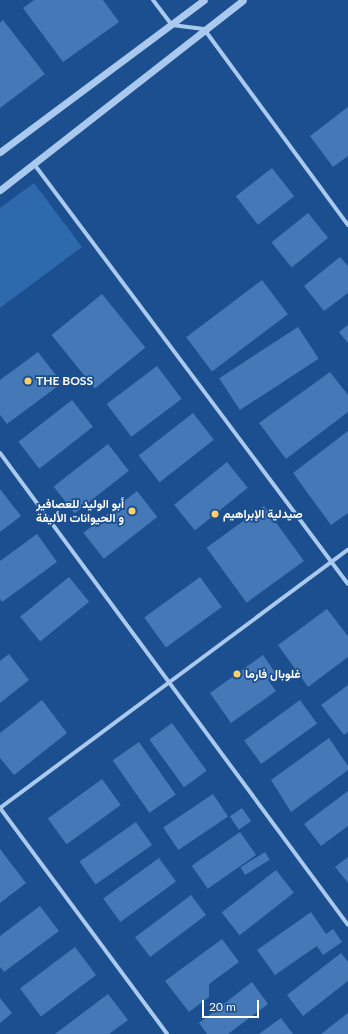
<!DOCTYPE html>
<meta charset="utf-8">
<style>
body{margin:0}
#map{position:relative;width:348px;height:1034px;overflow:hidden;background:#1b4f8f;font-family:Lato,Vazirmatn,sans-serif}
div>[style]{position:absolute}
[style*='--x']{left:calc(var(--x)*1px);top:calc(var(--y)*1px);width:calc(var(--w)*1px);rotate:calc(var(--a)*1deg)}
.green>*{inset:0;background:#2e69ad}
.building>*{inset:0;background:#4478b7;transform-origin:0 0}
.minor>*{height:4px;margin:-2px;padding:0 2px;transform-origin:2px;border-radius:2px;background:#a9c9ee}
.tertiary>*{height:7px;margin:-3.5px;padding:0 3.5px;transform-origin:3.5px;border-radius:3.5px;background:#a9c9ee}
.dots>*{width:11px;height:11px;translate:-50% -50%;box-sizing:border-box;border:2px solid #1b4f8f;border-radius:50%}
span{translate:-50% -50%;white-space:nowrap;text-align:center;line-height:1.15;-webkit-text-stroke:3.5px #1b4f8f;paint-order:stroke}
.poi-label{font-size:12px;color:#fff;font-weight:700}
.left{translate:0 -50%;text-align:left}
.right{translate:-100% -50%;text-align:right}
.scale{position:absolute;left:202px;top:1000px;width:57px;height:18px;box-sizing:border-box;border:2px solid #fff;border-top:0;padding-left:5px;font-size:12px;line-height:14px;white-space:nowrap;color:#fff;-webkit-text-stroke:3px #1b4f8f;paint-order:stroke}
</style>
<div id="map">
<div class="green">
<i style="clip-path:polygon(34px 183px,82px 247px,0 308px,0 208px)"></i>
</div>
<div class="building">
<i style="clip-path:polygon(34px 0,103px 0,119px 22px,63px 62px,23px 8px)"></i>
<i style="clip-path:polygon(3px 20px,45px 74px,0 108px,0 23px)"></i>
<i style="clip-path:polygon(348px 107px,348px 156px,333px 167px,310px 136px)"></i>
<i style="left:272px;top:168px;width:36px;height:46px;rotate:52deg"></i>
<i style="left:308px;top:213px;width:32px;height:47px;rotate:51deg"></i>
<i style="clip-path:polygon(340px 257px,348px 266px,348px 293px,324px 311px,304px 286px)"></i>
<i style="left:262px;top:280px;width:43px;height:95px;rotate:53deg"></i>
<i style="left:102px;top:294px;width:69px;height:65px;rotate:51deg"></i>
<i style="clip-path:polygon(348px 325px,348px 343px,339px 332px)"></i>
<i style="left:298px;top:327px;width:38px;height:94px;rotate:57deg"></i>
<i style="clip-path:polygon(38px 352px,62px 383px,7px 424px,0 415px,0 380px)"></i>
<i style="left:157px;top:366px;width:41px;height:63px;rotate:53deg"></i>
<i style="clip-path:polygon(330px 372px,348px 395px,348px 412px,286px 459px,259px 423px)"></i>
<i style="left:72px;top:400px;width:34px;height:68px;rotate:52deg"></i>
<i style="left:193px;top:413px;width:34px;height:69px;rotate:52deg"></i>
<i style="clip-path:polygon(348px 431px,348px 513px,331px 525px,293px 473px)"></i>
<i style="left:108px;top:444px;width:34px;height:69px;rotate:52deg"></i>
<i style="left:227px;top:462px;width:33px;height:68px;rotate:51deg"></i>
<i style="clip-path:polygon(0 489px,21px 516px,0 532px)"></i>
<i style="left:137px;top:491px;width:33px;height:68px;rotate:52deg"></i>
<i style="left:264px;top:506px;width:68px;height:71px;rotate:54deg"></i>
<i style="clip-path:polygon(37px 534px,57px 562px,2px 602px,0 599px,0 561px)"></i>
<i style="left:69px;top:577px;width:32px;height:63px;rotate:51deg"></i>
<i style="left:200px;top:577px;width:37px;height:69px;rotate:54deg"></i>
<i style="clip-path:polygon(327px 609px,348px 636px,348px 657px,308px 687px,278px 645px)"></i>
<i style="clip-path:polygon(9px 654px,29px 680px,0 703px,0 661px)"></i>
<i style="clip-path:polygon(263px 655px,276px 674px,268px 680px,276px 691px,231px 723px,210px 693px)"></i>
<i style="clip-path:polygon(348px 685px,348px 732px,344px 735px,321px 705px)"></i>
<i style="clip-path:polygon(42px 700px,67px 733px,14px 775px,0 758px,0 733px)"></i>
<i style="left:300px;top:700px;width:29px;height:69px;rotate:54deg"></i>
<i style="left:172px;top:723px;width:59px;height:28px;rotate:54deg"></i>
<i style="clip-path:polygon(329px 738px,348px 766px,348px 770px,291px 812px,271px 780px)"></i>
<i style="left:139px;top:742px;width:64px;height:32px;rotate:55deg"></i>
<i style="left:102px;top:779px;width:32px;height:67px;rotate:54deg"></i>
<i style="clip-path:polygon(348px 791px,348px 826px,321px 846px,304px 824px)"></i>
<i style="left:213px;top:794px;width:27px;height:60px;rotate:56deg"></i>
<i style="left:242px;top:808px;width:16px;height:15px;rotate:55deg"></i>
<i style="left:136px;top:822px;width:28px;height:69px;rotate:55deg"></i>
<i style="left:240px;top:832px;width:28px;height:59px;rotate:55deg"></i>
<i style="clip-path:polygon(0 849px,26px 883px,0 903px)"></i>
<i style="left:265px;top:852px;width:9px;height:29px;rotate:58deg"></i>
<i style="clip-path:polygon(348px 857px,348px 883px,335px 867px)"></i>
<i style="left:159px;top:858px;width:29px;height:69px;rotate:54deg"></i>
<i style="left:276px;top:870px;width:29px;height:69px;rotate:52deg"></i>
<i style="left:191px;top:895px;width:25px;height:70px;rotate:53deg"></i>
<i style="clip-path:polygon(40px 906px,59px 931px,4px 972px,0 967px,0 936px)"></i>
<i style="clip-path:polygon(311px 912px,326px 934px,333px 929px,342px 942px,323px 955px,317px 946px,275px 975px,257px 950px)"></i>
<i style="clip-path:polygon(222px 939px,239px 962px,209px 984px,209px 997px,189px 1012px,165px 981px)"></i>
<i style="left:75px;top:947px;width:35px;height:69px;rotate:53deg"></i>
<i style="clip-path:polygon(341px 953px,348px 962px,348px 981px,303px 1016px,287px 995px)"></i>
<i style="clip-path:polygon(252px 982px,268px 1004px,228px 1034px,207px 1034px,199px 1023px)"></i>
<i style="clip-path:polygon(108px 994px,128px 1020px,109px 1034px,55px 1034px)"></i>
<i style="clip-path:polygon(0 998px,12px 1013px,0 1023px)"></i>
<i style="clip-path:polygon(348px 1013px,348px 1034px,321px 1034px)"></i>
<i style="clip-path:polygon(281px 1018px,293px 1034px,259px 1034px)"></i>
</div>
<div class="minor">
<i style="--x:153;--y:0;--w:31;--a:53"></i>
<i style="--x:172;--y:25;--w:32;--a:7"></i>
<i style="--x:204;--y:29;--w:243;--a:53.7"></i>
<i style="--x:34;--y:164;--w:524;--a:53.22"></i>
<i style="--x:0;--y:453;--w:586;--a:53.6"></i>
<i style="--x:0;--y:808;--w:433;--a:-36.6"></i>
<i style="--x:0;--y:808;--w:281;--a:53.5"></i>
</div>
<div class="tertiary">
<i style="--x:0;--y:152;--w:254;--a:-36.7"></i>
<i style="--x:0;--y:190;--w:308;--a:-38"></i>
</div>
<div class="dots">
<i style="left:28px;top:381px;background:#ffd166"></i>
<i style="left:132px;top:511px;background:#ffd166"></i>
<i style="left:215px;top:514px;background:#ffd166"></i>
<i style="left:237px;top:674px;background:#ffd166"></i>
</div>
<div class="poi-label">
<span class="left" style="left:36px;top:381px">THE BOSS</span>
<span class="right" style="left:124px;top:511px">أبو الوليد للعصافير<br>و الحيوانات الأليفة</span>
<span class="left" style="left:223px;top:514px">صيدلية الإبراهيم</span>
<span class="left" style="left:245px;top:674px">غلوبال فارما</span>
</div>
<div class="scale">20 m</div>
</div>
